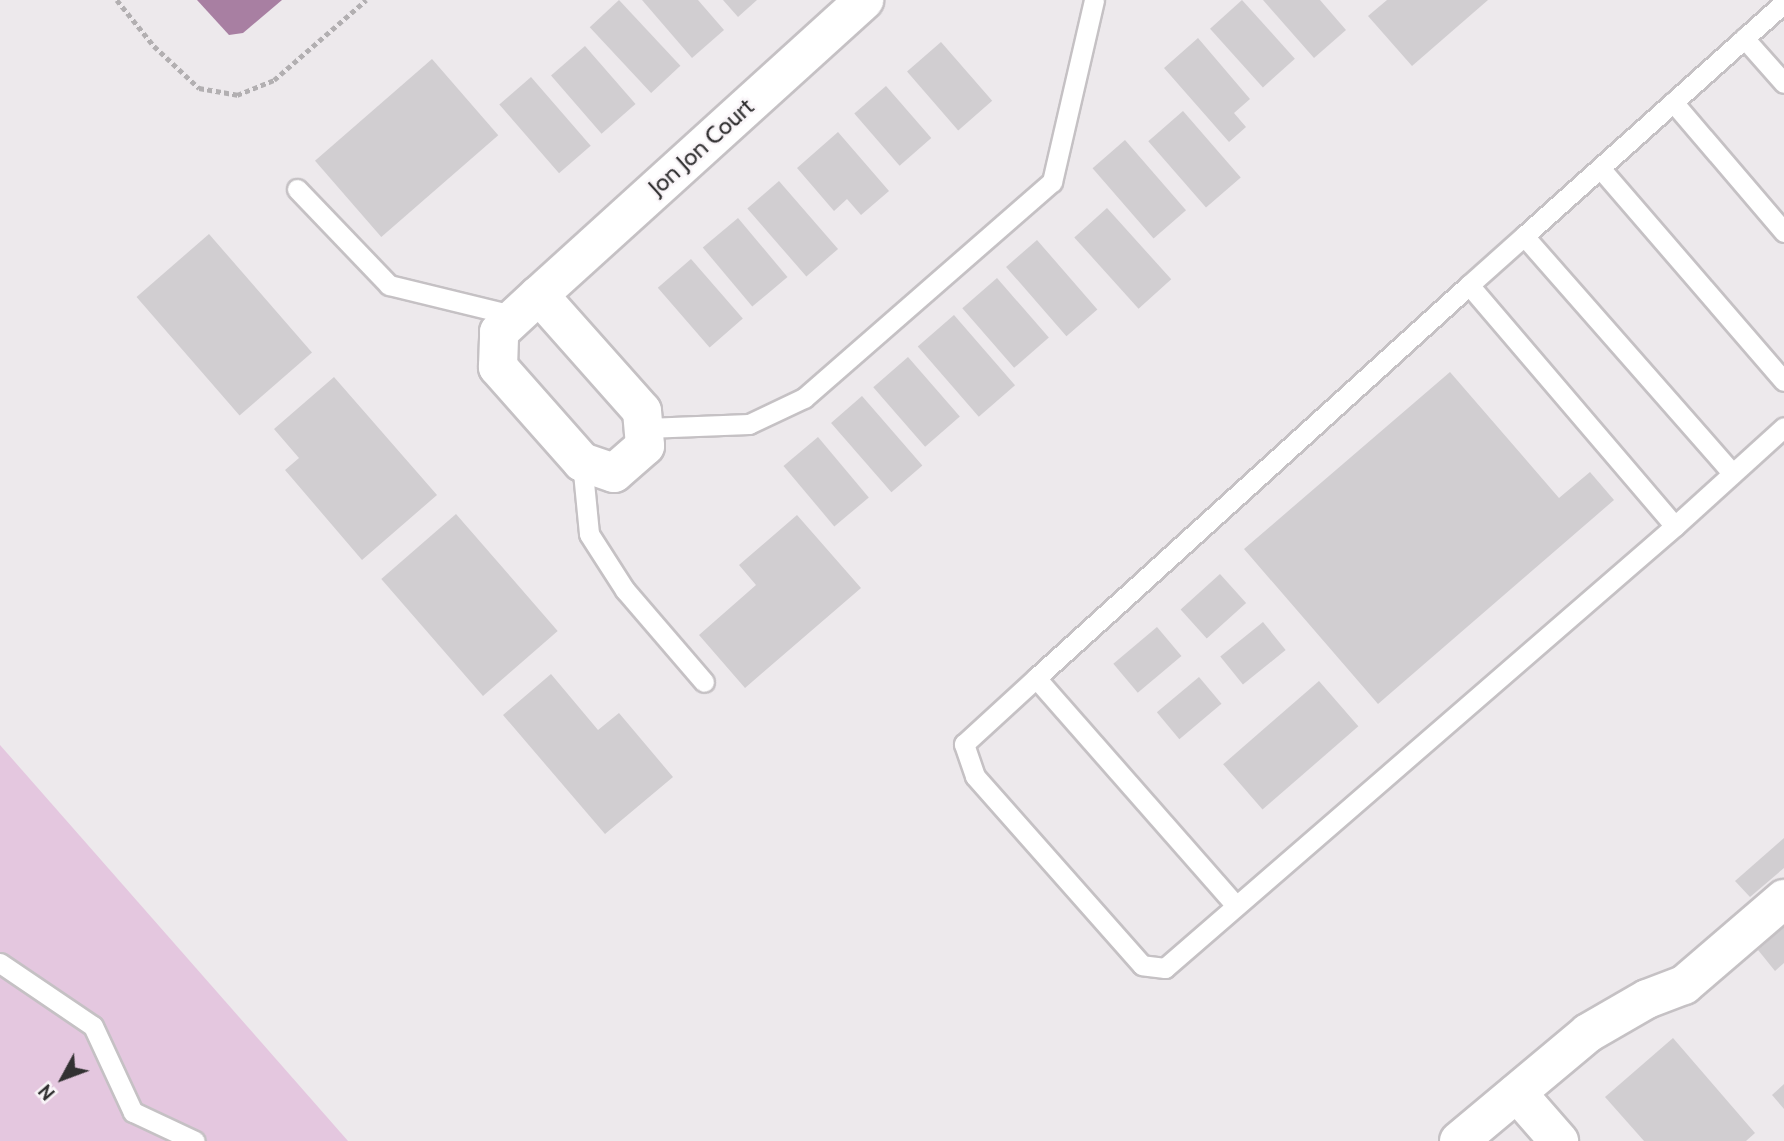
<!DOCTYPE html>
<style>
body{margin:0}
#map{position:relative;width:1784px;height:1141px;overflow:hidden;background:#ede9ec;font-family:Cabin,sans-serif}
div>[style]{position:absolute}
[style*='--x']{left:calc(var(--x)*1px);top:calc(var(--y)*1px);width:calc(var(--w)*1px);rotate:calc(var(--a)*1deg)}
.green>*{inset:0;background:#e4c7df}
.water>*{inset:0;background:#a87fa2}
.building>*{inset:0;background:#d1ced1;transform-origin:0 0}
.path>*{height:4.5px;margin-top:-2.25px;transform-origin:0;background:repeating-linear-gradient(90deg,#b2afb1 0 5px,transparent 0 8.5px)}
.roads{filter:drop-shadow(2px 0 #c5c1c4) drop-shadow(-2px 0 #c5c1c4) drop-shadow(0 2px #c5c1c4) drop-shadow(0 -2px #c5c1c4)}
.service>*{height:19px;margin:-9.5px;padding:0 9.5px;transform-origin:9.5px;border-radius:9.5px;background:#fff}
.minor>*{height:38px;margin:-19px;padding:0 19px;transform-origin:19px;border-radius:19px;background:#fff}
span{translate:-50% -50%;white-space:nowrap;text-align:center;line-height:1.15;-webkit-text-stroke:5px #faf6f9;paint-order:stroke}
.street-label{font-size:24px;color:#323132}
.north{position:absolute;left:28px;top:1043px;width:70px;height:70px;-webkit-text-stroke:5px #faf6f9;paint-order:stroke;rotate:229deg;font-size:19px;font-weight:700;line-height:28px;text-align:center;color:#323132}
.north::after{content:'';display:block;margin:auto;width:24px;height:32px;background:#323132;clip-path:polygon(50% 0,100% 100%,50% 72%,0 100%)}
</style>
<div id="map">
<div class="green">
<i style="clip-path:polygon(0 745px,348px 1141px,0 1141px)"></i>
</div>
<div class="water">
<i style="clip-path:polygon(197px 0,282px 0,243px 33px,229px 35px)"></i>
</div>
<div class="building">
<i style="left:619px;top:0;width:90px;height:40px;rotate:47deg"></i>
<i style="clip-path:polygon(642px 0,698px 0,724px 30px,692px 58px)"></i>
<i style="clip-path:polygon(723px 0,757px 0,738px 17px)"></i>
<i style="left:1242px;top:0;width:79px;height:43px;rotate:48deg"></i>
<i style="clip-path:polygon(1263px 0,1320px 0,1346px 30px,1314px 58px)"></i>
<i style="clip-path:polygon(1387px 0,1488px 0,1412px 66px,1368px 16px)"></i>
<i style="clip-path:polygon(1198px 38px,1250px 99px,1234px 113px,1246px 127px,1229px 142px,1164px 68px)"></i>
<i style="left:941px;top:42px;width:78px;height:45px;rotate:49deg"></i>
<i style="left:585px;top:46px;width:77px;height:45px;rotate:49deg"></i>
<i style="left:432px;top:59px;width:101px;height:155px;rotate:49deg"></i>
<i style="left:531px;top:77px;width:91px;height:42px;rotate:49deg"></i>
<i style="left:886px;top:86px;width:69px;height:42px;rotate:49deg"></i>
<i style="left:1183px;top:111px;width:88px;height:46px;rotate:49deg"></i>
<i style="clip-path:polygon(838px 132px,889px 191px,861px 215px,847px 199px,834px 211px,797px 168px)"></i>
<i style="left:1125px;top:140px;width:93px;height:43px;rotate:49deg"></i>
<i style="left:779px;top:181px;width:90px;height:42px;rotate:49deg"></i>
<i style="left:1107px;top:208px;width:96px;height:44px;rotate:48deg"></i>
<i style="left:738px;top:218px;width:77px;height:46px;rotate:50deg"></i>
<i style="left:209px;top:234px;width:157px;height:96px;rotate:49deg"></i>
<i style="left:1037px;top:240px;width:92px;height:41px;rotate:49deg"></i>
<i style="left:691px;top:259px;width:79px;height:44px;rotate:49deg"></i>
<i style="left:997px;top:278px;width:79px;height:46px;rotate:49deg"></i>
<i style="left:954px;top:315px;width:93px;height:48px;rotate:49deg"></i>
<i style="left:908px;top:357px;width:79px;height:46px;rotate:49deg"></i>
<i style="clip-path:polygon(1450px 372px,1559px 498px,1590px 472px,1614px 500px,1378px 704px,1244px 549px)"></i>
<i style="clip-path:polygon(334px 377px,437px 495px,362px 560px,285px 470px,299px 458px,274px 429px)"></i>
<i style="left:862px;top:396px;width:92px;height:41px;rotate:49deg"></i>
<i style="left:818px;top:437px;width:79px;height:45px;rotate:50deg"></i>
<i style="left:456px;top:514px;width:155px;height:99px;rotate:49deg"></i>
<i style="clip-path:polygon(797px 515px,861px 588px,745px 688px,699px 635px,756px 585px,739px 565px)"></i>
<i style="left:1220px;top:574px;width:39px;height:53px;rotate:48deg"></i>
<i style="left:1263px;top:622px;width:36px;height:55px;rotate:51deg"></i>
<i style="left:1157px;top:627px;width:38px;height:57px;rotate:50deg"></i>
<i style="clip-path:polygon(551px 674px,598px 730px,619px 713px,673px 777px,605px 834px,503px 715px)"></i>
<i style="left:1199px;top:677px;width:35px;height:55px;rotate:50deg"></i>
<i style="left:1319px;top:681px;width:60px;height:127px;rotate:49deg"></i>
<i style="clip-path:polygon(1784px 838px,1784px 868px,1750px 897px,1735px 881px)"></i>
<i style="clip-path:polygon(1784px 927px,1784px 963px,1775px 971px,1758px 950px)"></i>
<i style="clip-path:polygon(1673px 1038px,1755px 1133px,1746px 1141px,1644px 1141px,1605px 1097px)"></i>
<i style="clip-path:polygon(1784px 1084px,1784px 1109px,1772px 1095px)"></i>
</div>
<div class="path">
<i style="--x:117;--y:0;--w:59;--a:51.2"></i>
<i style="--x:154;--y:46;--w:62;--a:43"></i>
<i style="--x:199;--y:88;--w:39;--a:10"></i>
<i style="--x:237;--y:95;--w:40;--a:-22"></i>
<i style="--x:274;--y:80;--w:122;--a:-41"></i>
</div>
<div class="roads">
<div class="service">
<i style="--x:1744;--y:38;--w:60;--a:48.4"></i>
<i style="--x:1673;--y:102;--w:171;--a:49.5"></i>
<i style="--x:1600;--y:168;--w:281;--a:49.2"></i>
<i style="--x:297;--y:189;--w:133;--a:46.2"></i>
<i style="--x:389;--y:285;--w:131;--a:13.7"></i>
<i style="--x:1524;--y:236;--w:315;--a:48.7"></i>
<i style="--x:1469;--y:285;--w:317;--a:49.5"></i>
<i style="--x:1675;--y:526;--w:675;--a:139.09"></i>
<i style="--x:1165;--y:968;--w:23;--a:-173"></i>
<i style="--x:1142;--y:965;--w:252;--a:-131.5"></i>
<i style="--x:975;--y:776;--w:34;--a:-109"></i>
<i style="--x:964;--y:744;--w:98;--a:-42.5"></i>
<i style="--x:1036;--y:678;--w:585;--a:-42.23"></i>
<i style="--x:1469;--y:285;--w:74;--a:-41.7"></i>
<i style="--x:1524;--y:236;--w:349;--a:-41.9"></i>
<i style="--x:646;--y:428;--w:103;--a:-2.2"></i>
<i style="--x:749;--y:424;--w:61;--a:-25.3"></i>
<i style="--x:804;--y:398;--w:329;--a:-41.1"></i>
<i style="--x:1052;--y:182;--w:187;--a:-77"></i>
<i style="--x:582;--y:462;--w:72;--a:84.4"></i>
<i style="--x:589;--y:534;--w:67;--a:57.3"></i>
<i style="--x:625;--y:590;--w:121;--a:49.3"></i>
<i style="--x:1675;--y:526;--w:147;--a:-42.2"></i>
<i style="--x:1036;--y:678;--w:303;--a:48.7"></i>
<i style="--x:0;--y:963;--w:112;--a:34.1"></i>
<i style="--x:93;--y:1026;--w:95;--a:65.1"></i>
<i style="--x:133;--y:1112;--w:68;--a:25.1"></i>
</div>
<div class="minor">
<i style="--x:539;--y:295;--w:155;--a:48.4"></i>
<i style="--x:642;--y:411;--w:35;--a:85"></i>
<i style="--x:645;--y:446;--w:41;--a:138.9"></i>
<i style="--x:614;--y:473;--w:34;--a:-161"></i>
<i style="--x:582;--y:462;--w:127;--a:-131.5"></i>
<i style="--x:498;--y:367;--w:35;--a:-88"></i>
<i style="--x:499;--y:332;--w:54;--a:-42.8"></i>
<i style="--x:539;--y:295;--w:439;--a:-42.2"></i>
<i style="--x:1517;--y:1093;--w:64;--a:48.8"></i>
<i style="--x:1459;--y:1141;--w:168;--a:-39.9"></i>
<i style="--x:1588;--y:1033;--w:68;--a:-30"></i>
<i style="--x:1647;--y:999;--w:40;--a:-21"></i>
<i style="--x:1684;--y:985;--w:132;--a:-40.7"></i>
</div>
</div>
<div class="street-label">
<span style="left:701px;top:147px;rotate:-42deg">Jon Jon Court</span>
</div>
<div class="north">N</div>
</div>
